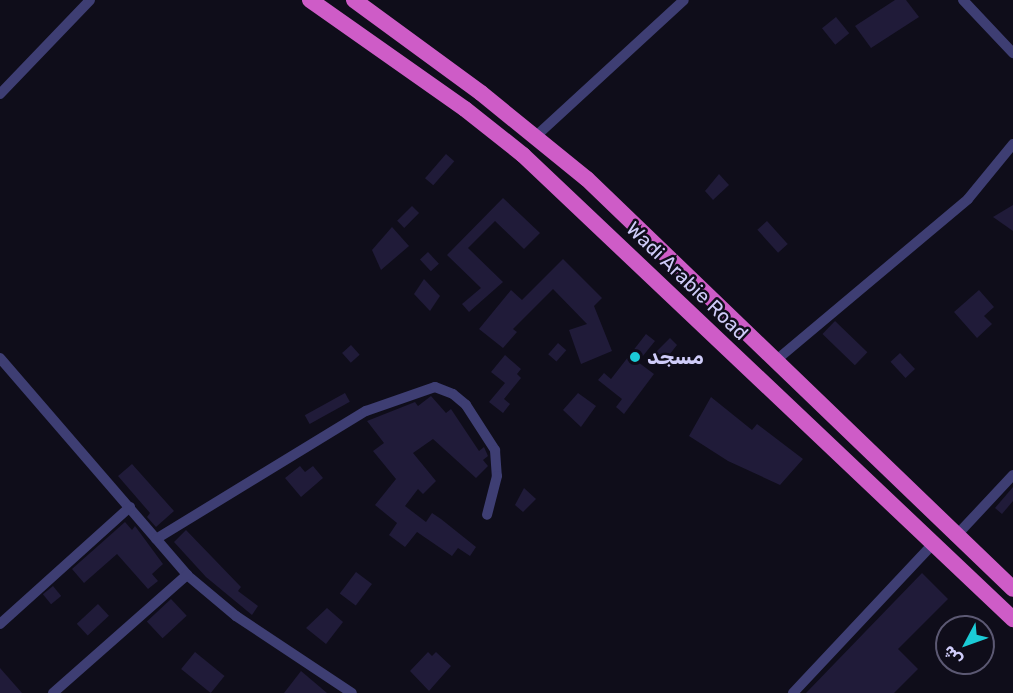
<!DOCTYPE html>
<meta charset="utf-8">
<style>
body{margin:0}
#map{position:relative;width:1013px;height:693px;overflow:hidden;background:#0f0d1a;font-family:Rubik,"Noto Naskh Arabic",sans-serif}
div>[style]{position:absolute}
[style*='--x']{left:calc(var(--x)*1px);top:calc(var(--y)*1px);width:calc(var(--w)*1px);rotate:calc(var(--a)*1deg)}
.building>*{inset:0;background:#201b39;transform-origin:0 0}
.minor>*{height:10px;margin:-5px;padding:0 5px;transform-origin:5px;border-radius:5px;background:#3e3e73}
.trunk>*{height:16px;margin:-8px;padding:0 8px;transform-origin:8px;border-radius:8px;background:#ce5cc7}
.dots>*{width:16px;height:16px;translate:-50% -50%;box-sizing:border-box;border:3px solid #0f0d1a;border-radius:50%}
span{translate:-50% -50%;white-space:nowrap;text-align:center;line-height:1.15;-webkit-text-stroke:5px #0f0d1a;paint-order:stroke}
.street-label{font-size:20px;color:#cfccf9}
.poi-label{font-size:20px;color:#cfccf9;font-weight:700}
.left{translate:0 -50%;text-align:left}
.north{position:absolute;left:935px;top:615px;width:60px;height:60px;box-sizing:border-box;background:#0f0d1a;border:2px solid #5c5973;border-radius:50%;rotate:229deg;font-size:16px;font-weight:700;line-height:24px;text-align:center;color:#cfccf9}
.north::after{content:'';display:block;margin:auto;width:21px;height:27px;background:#1bcbd6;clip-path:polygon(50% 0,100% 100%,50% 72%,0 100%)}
</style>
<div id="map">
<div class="building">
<i style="clip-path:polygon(895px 0,906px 0,919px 17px,871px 48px,855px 26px)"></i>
<i style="left:836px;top:17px;width:21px;height:18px;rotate:51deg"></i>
<i style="left:446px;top:154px;width:11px;height:32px;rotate:41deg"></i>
<i style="clip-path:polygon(719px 174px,729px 185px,713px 200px,705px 191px)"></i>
<i style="clip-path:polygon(503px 198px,540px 233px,524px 249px,495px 221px,468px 248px,503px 282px,469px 312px,462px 304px,481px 288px,447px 255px)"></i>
<i style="clip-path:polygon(1013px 205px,1013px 231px,993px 217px)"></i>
<i style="left:412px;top:206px;width:10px;height:21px;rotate:45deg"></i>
<i style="left:767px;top:221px;width:31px;height:13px;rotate:48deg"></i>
<i style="clip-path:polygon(392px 227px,409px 246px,381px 270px,372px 250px)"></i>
<i style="left:428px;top:252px;width:16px;height:11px;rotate:47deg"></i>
<i style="clip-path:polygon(563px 259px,602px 298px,594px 306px,612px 351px,581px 364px,569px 330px,587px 324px,553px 289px,513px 329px,517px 332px,503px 348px,479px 329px,511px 290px,522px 300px)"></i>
<i style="clip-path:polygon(424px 279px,440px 296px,430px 311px,414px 294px)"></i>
<i style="clip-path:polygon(979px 290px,994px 307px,984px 316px,992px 324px,977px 338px,954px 312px)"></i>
<i style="left:835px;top:321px;width:45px;height:18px;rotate:44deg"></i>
<i style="clip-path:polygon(646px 334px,655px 341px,638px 362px,654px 374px,624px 414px,616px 407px,622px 399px,598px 380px,604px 373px,611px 379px)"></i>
<i style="clip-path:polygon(670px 338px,677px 345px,666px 359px,656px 352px)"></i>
<i style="left:558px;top:343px;width:11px;height:15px;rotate:41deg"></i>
<i style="left:351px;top:345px;width:13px;height:12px;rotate:48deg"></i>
<i style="left:900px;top:353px;width:22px;height:13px;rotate:47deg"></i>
<i style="clip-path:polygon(505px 355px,521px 369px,517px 374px,521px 378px,504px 399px,510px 404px,503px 413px,489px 402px,505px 383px,491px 372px)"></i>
<i style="left:345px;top:393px;width:10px;height:46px;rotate:61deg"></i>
<i style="clip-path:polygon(578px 393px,596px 406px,581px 427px,563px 410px)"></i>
<i style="clip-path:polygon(431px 396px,446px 413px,451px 409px,479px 451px,484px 447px,488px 456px,483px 460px,488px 466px,476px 478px,433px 439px,413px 453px,436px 481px,423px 494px,418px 489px,405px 506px,426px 522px,432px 513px,441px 519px,476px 547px,470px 556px,458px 548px,452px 556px,417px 532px,405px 547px,389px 535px,397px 523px,375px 505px,396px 479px,373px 451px,384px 443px,367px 421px,415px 402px,418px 406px)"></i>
<i style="clip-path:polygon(711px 397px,752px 430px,757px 424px,803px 459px,780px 485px,728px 461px,689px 436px)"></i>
<i style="clip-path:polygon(132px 464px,174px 511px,156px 527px,147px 517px,150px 513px,118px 476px)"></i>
<i style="clip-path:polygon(300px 466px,305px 472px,313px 466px,323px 478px,301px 497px,285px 478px)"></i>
<i style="clip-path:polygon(1013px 487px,1013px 501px,1002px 514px,995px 508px)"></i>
<i style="clip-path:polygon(524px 488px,536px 499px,523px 512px,515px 505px)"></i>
<i style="clip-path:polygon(125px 522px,132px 530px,135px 526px,163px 564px,152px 574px,158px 581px,148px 589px,117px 554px,84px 583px,72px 569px)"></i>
<i style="clip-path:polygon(186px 530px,241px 587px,238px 591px,258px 606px,252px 615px,206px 577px,174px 542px)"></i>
<i style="left:356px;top:572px;width:20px;height:27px;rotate:37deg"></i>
<i style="clip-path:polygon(922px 573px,948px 599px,898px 649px,918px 669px,894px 693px,806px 693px)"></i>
<i style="left:53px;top:586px;width:13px;height:13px;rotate:51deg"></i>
<i style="left:171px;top:599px;width:23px;height:33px;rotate:47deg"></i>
<i style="left:98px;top:604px;width:16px;height:29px;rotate:47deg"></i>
<i style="clip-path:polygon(327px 608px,343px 622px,326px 644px,306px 628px)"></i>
<i style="left:195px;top:652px;width:38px;height:22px;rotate:39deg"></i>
<i style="clip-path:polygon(428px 652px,432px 656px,436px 652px,451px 666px,429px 691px,410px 671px)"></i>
<i style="clip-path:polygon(0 668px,22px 693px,0 693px)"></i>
<i style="clip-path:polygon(301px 671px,327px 693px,284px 693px)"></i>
</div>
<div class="minor">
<i style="--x:963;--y:0;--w:73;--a:46.7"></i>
<i style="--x:0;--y:94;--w:130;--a:-46.2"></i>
<i style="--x:535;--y:137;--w:202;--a:-42.6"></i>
<i style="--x:0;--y:358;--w:286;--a:49.2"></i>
<i style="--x:187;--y:575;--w:64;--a:39.9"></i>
<i style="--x:236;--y:616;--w:139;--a:33.6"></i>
<i style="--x:774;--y:362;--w:253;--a:-40"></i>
<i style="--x:968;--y:199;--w:71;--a:-50.7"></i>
<i style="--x:955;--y:537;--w:85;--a:-46.9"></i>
<i style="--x:156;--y:539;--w:246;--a:-31.4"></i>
<i style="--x:366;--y:411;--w:73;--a:-19.2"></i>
<i style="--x:435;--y:387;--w:19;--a:21"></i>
<i style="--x:453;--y:394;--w:17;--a:40"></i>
<i style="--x:466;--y:405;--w:54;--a:57.2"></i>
<i style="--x:495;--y:450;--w:26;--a:86"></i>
<i style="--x:497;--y:476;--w:40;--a:104.4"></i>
<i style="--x:0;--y:624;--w:175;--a:-42"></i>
<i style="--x:53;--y:693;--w:179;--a:-41.4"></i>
<i style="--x:793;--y:693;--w:204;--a:-46.8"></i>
</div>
<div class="trunk">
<i style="--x:310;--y:0;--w:189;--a:35.1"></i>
<i style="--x:465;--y:109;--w:74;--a:38.4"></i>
<i style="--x:523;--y:155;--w:675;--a:43.44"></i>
<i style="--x:354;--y:0;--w:157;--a:36.2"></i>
<i style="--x:481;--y:93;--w:136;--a:39.1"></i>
<i style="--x:587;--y:179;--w:591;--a:43.9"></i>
</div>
<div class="dots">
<i style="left:635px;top:357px;background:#1bcbd6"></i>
</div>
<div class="street-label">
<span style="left:687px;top:281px;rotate:44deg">Wadi Arabie Road</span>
</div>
<div class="poi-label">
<span class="left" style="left:647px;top:357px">مسجد</span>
</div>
<div class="north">ش</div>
</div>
